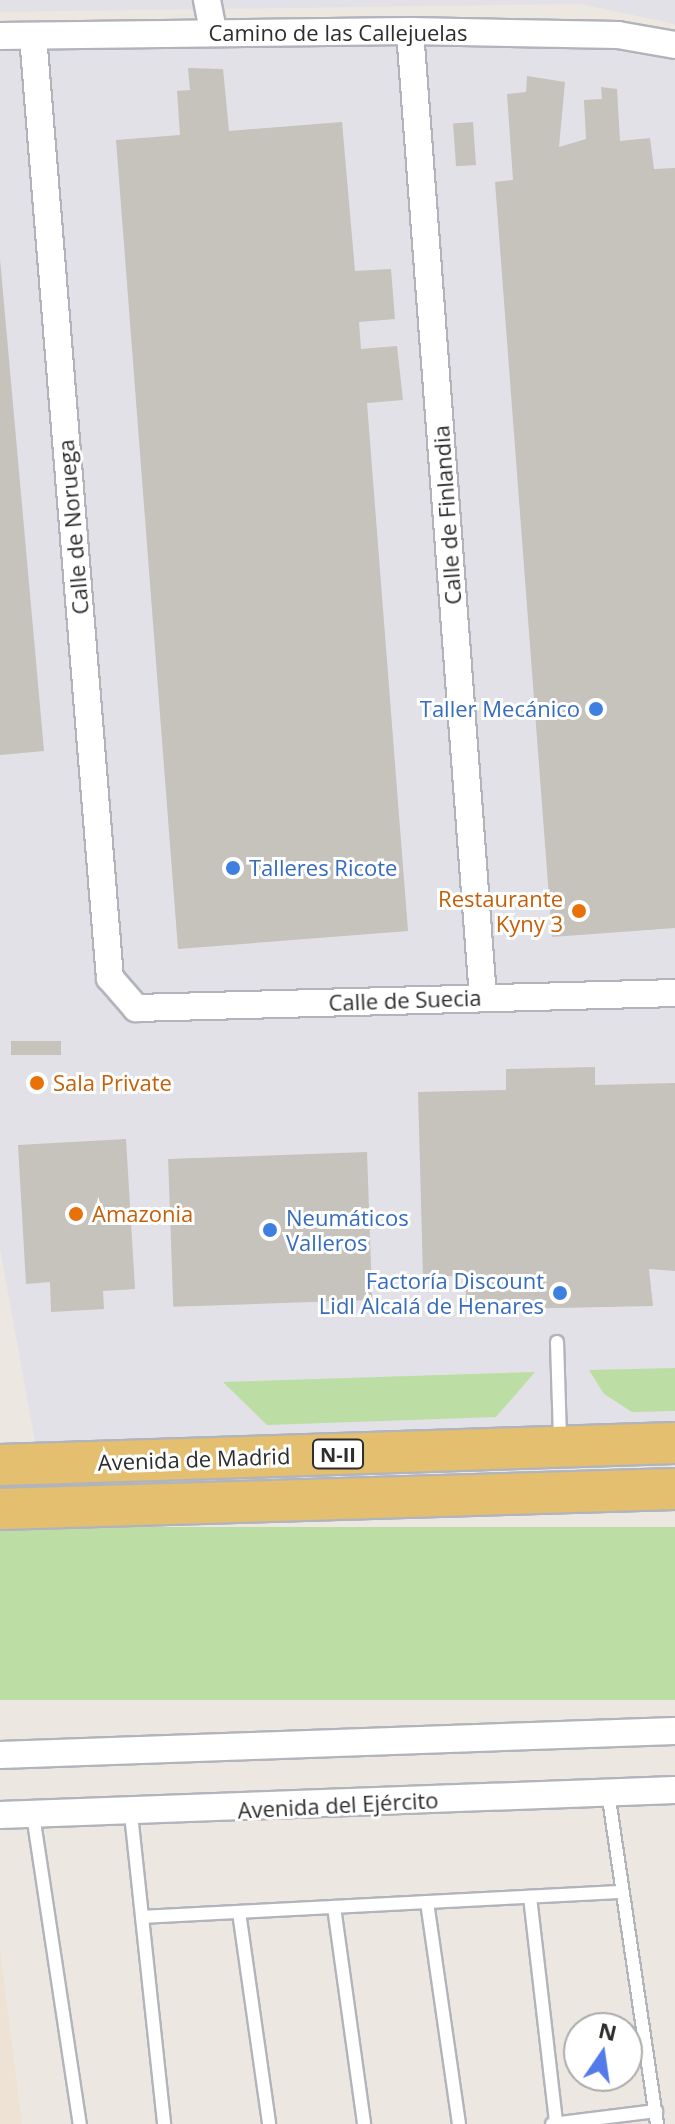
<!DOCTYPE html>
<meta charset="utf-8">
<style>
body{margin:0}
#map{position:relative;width:675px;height:2124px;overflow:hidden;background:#ede7e1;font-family:"Open Sans",sans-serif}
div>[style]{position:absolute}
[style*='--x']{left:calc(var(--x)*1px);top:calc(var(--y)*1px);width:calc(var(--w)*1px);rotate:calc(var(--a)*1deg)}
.industrial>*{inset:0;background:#e2e1e7}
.education>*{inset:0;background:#ede2d3}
.green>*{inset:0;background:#bcdea4;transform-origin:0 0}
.building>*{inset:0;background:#c6c2bc;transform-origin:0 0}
.roads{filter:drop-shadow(2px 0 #b2b4bc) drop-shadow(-2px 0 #b2b4bc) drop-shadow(0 2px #b2b4bc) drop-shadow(0 -2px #b2b4bc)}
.lane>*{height:12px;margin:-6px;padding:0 6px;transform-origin:6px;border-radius:6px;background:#fff}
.street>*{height:26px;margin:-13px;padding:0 13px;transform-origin:13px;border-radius:13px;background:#fff}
.primary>*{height:40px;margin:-20px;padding:0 20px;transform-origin:20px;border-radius:20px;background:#e4bf6f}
.dots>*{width:22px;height:22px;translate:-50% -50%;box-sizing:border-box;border:4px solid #fff;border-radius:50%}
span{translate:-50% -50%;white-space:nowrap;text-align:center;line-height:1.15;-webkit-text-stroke:6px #fff;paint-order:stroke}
.shield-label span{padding:2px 6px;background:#fff;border:2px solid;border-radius:6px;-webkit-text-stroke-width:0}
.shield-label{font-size:20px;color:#2d2d2d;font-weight:700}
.street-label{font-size:22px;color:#2d2d2d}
.shop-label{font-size:22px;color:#366cbe}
.right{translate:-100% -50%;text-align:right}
.left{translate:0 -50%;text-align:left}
.food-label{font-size:22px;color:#c56008}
.north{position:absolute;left:563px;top:2012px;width:80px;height:80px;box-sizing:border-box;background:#fff;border:2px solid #ababab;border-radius:50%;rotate:13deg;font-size:22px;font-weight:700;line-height:32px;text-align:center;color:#2d2d2d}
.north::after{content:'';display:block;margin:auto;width:28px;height:36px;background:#527be9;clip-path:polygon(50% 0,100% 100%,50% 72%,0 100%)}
</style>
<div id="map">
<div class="industrial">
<i style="clip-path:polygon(0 0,675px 0,675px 24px,580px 4px,0 12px)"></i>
<i style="clip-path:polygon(0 36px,675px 45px,675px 1443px,39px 1464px,0 1249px)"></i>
</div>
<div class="education">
<i style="clip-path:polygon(0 1951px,22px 2124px,0 2124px)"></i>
</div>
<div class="green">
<i style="clip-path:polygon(675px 1368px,675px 1411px,632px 1412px,604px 1394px,589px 1370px)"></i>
<i style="clip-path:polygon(535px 1372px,496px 1417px,267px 1425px,223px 1382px)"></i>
<i style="left:675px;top:1527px;width:173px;height:675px;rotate:90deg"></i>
</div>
<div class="building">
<i style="clip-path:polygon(188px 68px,223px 69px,229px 131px,342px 122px,355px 271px,391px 269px,395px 319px,359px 322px,361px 349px,397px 346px,403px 400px,367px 403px,408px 931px,178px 949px,116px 140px,180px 135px,177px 91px,190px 90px)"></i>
<i style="clip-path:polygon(527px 76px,565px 82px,559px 147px,586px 139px,584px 100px,602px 99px,601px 87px,617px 89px,620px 141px,650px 138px,654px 169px,675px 168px,675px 928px,552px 937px,495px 182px,513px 180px,507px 94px,526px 92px)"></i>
<i style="left:473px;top:122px;width:43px;height:20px;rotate:86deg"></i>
<i style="clip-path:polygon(0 259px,44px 751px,0 755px)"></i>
<i style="left:61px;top:1041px;width:14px;height:50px;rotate:90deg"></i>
<i style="clip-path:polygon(595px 1067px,595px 1085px,675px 1083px,675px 1271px,649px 1269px,653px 1306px,467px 1310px,465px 1276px,423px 1276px,418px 1092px,506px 1090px,506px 1069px)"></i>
<i style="clip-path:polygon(126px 1139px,135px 1289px,103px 1291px,104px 1309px,51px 1312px,50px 1282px,26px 1284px,18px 1145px)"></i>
<i style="left:367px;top:1152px;width:148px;height:199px;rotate:88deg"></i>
</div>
<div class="roads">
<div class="lane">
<i style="--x:557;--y:1342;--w:98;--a:88.2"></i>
<i style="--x:608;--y:1792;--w:336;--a:81.6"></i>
<i style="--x:131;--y:1814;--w:312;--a:83.9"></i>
<i style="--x:33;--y:1815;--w:313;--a:81.4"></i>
<i style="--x:530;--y:1897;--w:227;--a:83.4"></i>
<i style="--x:427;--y:1902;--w:224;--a:81.8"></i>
<i style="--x:334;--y:1907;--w:219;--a:82.1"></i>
<i style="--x:239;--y:1912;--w:214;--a:81.9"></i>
<i style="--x:142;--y:1917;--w:481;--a:-3"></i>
<i style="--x:552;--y:2124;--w:105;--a:-7.1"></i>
</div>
<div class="street">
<i style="--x:207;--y:0;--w:33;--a:79"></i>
<i style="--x:410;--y:31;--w:970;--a:85.68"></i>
<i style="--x:0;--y:36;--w:410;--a:-0.7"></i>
<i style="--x:410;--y:31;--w:208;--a:1.1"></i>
<i style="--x:618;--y:35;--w:58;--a:10"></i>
<i style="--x:33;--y:36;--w:945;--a:85.33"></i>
<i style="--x:110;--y:978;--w:40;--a:49"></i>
<i style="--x:136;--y:1008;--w:539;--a:-1.59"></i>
<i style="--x:0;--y:1755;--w:675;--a:-2.04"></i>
<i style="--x:0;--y:1815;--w:675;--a:-2.12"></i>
</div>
<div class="primary">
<i style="--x:0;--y:1465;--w:675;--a:-1.87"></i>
<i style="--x:0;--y:1509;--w:675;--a:-1.7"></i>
</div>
</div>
<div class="dots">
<i style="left:596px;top:709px;background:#3f7fe0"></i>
<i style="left:233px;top:868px;background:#3f7fe0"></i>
<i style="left:579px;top:911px;background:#e8710a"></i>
<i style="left:37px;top:1083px;background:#e8710a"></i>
<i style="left:76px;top:1214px;background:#e8710a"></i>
<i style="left:270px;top:1230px;background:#3f7fe0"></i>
<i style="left:560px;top:1293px;background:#3f7fe0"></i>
</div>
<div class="shield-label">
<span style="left:338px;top:1454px">N-II</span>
</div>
<div class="street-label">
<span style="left:338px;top:33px">Camino de las Callejuelas</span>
<span style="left:447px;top:515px;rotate:-94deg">Calle de Finlandia</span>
<span style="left:73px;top:527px;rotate:-95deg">Calle de Noruega</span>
<span style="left:405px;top:1000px;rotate:-2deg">Calle de Suecia</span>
<span style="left:194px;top:1459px;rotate:-2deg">Avenida de Madrid</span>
<span style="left:338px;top:1805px;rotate:-3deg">Avenida del Ejército</span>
</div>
<div class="shop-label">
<span class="right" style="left:580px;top:709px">Taller Mecánico</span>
<span class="left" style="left:249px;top:868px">Talleres Ricote</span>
<span class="left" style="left:286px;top:1230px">Neumáticos<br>Valleros</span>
<span class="right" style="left:544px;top:1293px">Factoría Discount<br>Lidl Alcalá de Henares</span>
</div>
<div class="food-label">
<span class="right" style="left:563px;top:911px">Restaurante<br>Kyny 3</span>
<span class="left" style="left:53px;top:1083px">Sala Private</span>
<span class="left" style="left:92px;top:1214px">Amazonia</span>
</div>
<div class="north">N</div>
</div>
